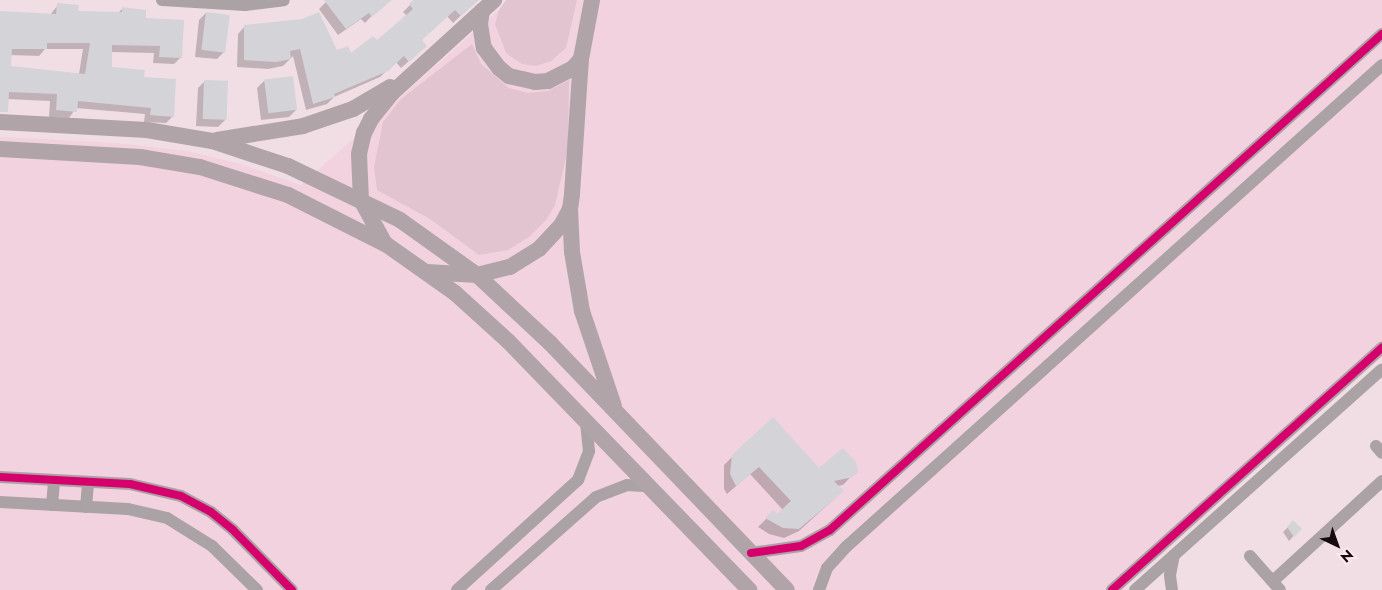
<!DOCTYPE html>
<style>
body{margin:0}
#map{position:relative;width:1382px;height:590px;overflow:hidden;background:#f1dee5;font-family:Jost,sans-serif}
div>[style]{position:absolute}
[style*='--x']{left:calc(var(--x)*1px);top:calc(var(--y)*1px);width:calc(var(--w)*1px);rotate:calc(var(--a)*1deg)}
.built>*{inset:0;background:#f1d2de}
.green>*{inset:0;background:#e2c4d0}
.shadow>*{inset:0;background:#0003}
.building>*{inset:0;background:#d4d3d8;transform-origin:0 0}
.minor>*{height:12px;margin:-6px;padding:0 6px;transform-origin:6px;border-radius:6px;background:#aaa2a5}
.major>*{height:16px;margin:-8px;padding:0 8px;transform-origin:8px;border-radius:8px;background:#b0a4a9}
.cycleway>*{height:8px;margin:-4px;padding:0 4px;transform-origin:4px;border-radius:4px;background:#d6006c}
span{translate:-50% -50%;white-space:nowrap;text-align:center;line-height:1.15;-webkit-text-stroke:4.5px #fde8f0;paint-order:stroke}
.north{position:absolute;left:1312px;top:520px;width:50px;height:50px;-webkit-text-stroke:4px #fde8f0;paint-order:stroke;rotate:138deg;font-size:14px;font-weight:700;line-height:20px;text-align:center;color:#150a0f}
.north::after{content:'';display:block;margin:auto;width:18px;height:22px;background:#150a0f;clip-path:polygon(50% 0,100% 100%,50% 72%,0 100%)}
</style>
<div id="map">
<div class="built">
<i style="clip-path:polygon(510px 0,1382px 0,1382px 357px,1122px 590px,0 590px,0 137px,116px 143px,187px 151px,237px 163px,301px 185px)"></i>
</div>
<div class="green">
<i style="clip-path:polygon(506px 0,577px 0,566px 48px,551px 61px,536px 66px,522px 64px,506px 53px,495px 24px,499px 10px)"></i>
<i style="clip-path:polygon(472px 44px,481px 64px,509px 88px,528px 93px,548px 91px,569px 80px,568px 149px,555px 205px,547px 219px,529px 237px,508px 250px,479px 255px,430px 219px,377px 190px,374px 167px,383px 122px,401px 99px)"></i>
</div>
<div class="shadow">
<i style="clip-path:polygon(328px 0,387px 0,365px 23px,361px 19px,338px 35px,319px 9px)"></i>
<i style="clip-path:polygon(415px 0,476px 1px,453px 23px,447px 16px,421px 40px,418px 53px,401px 68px,396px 62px,380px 77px,334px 97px,327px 104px,306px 110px,293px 56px,283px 66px,268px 69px,237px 67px,238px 34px,245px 26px,350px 54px,377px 42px,407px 16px,403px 12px)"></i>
<i style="clip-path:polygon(evenodd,58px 5px,77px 12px,118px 13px,122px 9px,144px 20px,181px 57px,174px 64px,153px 63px,154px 53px,111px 52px,111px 68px,143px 78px,173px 116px,166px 123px,144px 122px,145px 114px,76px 108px,69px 118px,49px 117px,50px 101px,7px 99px,0 111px,0 12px,50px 15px,58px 5px,45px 49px,83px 49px,79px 74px,10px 67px,10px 55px,39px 56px,45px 49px)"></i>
<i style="clip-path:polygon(206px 13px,224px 52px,217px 59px,195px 57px,199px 20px)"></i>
<i style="clip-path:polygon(205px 81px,225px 120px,218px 127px,196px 126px,198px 88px)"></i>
<i style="clip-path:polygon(264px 81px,296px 110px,289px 117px,261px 120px,257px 88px)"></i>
<i style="clip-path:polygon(733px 456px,819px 470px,856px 471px,843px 485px,837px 486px,834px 499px,799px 531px,784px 538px,769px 534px,758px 527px,773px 512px,777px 515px,783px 510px,750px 474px,727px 494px,724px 489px,724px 465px)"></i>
<i style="clip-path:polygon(1293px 522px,1300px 529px,1289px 541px,1283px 532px)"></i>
</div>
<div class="building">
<i style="clip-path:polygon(324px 0,392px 0,372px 17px,369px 13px,346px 29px)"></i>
<i style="clip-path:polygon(413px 0,479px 0,461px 16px,455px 10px,422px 40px,427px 46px,409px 62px,404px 56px,388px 71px,334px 94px,335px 97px,313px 104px,300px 49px,290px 51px,291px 59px,276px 62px,244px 60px,244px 25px,302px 19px,319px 12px,337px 50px,348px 46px,351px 53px,373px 36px,377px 40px,413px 9px,409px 4px)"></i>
<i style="clip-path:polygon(evenodd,57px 3px,79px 5px,78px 11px,122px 12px,122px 7px,146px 10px,146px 18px,184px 20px,182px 58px,159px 57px,160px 46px,112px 45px,112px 67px,145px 70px,144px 77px,176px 79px,174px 117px,150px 115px,151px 108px,78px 101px,77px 112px,56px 110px,57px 94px,9px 92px,8px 112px,0 112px,0 11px,56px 14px,57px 3px,47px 43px,90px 43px,85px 74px,11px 66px,12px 49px,47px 49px,47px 43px)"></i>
<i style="left:206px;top:12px;width:24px;height:38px;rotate:7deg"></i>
<i style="left:293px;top:76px;width:34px;height:29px;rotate:83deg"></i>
<i style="left:204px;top:80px;width:24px;height:39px;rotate:2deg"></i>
<i style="clip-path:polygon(773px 417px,819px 468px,843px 448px,856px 462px,858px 472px,853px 477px,834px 481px,844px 491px,799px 529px,783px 528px,765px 518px,773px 510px,777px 514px,791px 501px,759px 467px,736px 486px,730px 474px,732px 455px)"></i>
<i style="clip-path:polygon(1293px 520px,1302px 529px,1294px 537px,1287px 527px)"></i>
</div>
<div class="minor">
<i style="--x:162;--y:0;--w:83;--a:3.4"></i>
<i style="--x:245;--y:5;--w:39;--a:-7"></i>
<i style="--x:1376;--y:446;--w:9;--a:49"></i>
<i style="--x:0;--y:477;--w:130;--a:3.1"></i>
<i style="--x:130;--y:484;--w:52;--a:13.2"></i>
<i style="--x:181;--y:496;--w:34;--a:28"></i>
<i style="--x:211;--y:512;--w:28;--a:39"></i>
<i style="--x:233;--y:530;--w:84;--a:45.5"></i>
<i style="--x:0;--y:502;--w:128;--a:3.1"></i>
<i style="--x:128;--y:509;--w:40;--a:13"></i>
<i style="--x:167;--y:518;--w:53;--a:31.9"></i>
<i style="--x:212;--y:546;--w:63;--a:44.4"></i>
<i style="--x:52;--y:505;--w:25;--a:-85"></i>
<i style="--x:86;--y:507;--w:25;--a:-85"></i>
<i style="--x:751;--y:553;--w:50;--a:-8"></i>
<i style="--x:801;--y:546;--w:33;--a:-29"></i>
<i style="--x:830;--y:530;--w:742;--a:-41.94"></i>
<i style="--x:1250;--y:556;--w:45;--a:48.6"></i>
<i style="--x:1273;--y:581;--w:148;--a:-42.5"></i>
<i style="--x:457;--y:590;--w:164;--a:-42.3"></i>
<i style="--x:578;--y:480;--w:31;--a:-69"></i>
<i style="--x:589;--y:451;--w:30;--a:-96"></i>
<i style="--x:491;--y:590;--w:140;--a:-41.5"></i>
<i style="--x:596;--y:497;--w:33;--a:-21"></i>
<i style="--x:627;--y:485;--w:22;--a:3"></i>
<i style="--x:819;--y:590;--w:23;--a:-70"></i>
<i style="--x:827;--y:568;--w:28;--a:-48"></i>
<i style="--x:846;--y:547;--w:721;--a:-41.96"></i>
<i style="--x:1112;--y:590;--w:363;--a:-41.9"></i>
<i style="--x:1135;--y:590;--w:331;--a:-41.8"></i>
<i style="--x:1172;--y:590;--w:15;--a:-98"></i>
<i style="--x:1170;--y:575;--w:20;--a:-79"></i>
</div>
<div class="major">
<i style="--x:482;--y:11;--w:13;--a:99"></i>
<i style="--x:480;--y:24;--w:24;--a:81"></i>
<i style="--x:484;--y:48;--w:25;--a:53"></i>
<i style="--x:499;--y:68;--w:13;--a:39"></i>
<i style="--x:509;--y:76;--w:27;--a:13"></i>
<i style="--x:535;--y:82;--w:13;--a:-4"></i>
<i style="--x:548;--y:81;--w:27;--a:-27"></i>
<i style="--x:572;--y:69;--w:13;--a:-48"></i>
<i style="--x:0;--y:122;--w:147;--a:3.1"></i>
<i style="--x:147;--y:130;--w:66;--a:9.6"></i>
<i style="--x:212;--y:141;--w:80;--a:18.2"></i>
<i style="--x:288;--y:166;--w:124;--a:25.7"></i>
<i style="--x:400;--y:220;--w:95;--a:35.5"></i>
<i style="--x:477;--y:275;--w:100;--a:43"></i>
<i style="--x:550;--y:343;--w:342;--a:46.2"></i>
<i style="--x:217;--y:140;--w:87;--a:-9.2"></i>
<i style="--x:303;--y:126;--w:53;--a:-18.8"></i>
<i style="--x:353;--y:109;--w:43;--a:-30.7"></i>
<i style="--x:0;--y:149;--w:140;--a:3.3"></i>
<i style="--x:140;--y:157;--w:61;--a:9.5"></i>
<i style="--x:200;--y:167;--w:92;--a:17.7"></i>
<i style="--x:288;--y:195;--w:111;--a:26.8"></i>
<i style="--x:387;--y:245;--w:83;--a:35.2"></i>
<i style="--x:455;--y:293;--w:72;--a:42.2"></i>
<i style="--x:508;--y:341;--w:347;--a:45.9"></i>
<i style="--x:570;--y:209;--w:43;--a:87.3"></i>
<i style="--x:572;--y:252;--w:60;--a:80.4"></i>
<i style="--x:582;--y:311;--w:100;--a:71.4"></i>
<i style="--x:384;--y:242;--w:48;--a:-118.7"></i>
<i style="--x:361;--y:200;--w:46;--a:-92.5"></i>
<i style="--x:359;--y:154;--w:22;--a:-77"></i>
<i style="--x:364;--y:133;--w:16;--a:-63"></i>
<i style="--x:371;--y:119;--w:35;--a:-51"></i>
<i style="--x:393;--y:92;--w:137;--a:-42.3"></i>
<i style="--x:427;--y:272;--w:50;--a:3.4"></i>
<i style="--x:477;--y:275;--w:34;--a:-14"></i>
<i style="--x:510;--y:267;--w:34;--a:-32"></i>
<i style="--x:539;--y:249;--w:34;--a:-47"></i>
<i style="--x:562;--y:224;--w:17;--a:-62"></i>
<i style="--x:570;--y:209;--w:15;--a:-82"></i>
<i style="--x:572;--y:194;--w:135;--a:-86.2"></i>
<i style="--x:581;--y:59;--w:60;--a:-79.4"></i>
</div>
<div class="cycleway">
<i style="--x:0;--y:477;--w:130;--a:3.1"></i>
<i style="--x:130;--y:484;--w:52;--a:13.2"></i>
<i style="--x:181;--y:496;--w:34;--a:28"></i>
<i style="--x:211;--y:512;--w:28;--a:39"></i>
<i style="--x:233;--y:530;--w:84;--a:45.5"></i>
<i style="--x:751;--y:553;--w:50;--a:-8"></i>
<i style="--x:801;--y:546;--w:33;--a:-29"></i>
<i style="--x:830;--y:530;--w:742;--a:-41.94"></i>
<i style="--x:1112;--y:590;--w:363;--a:-41.9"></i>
</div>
<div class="north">N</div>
</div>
